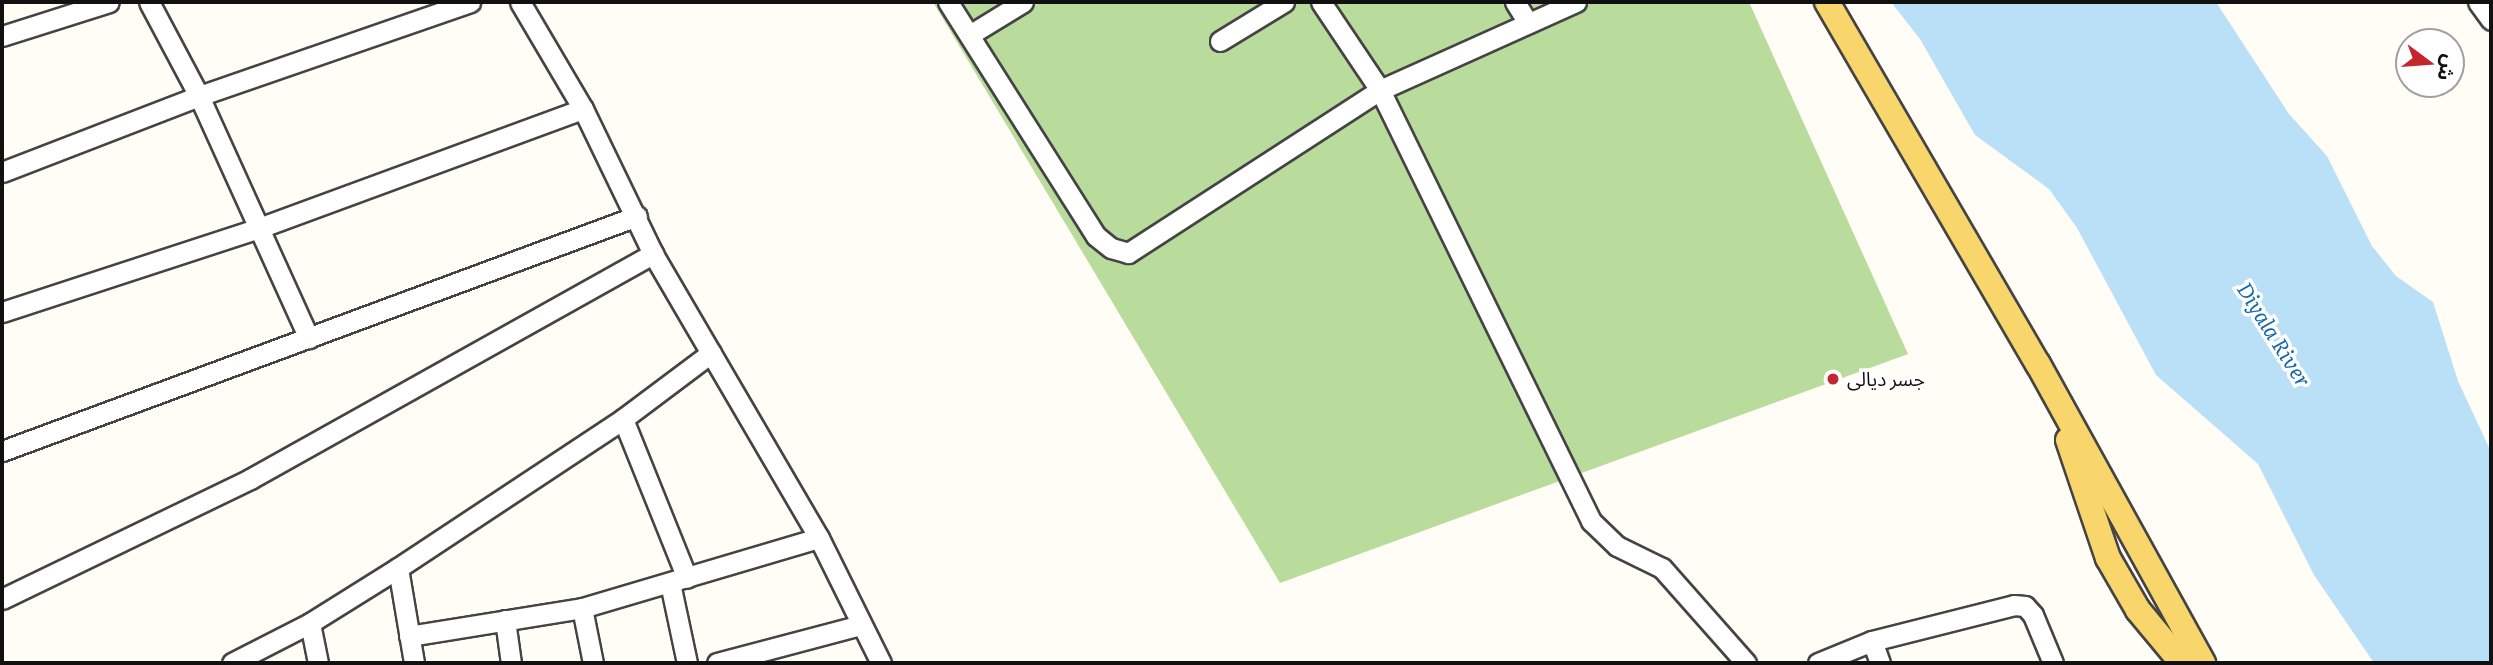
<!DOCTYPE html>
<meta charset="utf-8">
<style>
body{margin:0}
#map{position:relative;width:2493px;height:665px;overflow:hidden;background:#fffdf5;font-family:Literata,"Noto Sans Arabic",serif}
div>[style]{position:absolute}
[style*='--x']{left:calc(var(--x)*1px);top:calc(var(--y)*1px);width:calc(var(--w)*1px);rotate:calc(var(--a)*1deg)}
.forest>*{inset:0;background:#b9dc9c}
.water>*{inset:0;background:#b9e0f7}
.roads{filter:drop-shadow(2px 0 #444) drop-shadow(-2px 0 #444) drop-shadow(0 2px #444) drop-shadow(0 -2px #444)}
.minor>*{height:19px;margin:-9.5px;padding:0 9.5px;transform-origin:9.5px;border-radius:9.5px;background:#fff}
.major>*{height:24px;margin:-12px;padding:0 12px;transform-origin:12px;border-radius:12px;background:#f9d66b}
.dots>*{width:19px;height:19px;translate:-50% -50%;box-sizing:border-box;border:4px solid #fff;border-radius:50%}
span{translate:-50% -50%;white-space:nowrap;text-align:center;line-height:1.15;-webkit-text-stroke:7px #fff;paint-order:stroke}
.poi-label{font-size:19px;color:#111}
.left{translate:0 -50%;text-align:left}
.water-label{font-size:21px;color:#1768a6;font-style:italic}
.frame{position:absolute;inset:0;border:4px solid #111;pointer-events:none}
.north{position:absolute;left:2395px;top:28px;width:70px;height:70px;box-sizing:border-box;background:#fff;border:2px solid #a0a0a0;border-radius:50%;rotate:106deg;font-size:19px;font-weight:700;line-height:28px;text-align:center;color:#111}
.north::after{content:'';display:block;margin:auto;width:24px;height:32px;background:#c4262e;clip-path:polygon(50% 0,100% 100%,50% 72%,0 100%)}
</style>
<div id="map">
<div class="forest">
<i style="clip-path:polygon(933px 2px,1749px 2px,1908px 354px,1280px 583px)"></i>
</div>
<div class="water">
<i style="clip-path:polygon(1891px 2px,2216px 2px,2289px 114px,2327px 156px,2372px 246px,2396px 276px,2433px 302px,2458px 381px,2491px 452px,2491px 663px,2374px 663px,2314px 575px,2258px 464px,2156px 375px,2077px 228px,2049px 189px,1975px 135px,1920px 39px)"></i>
</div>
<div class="roads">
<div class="minor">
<i style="--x:149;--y:2;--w:106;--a:62"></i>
<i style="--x:199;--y:96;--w:266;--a:65.6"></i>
<i style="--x:520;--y:2;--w:124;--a:59.5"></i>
<i style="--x:583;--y:109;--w:161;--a:64.2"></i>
<i style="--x:653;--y:254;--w:329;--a:59.7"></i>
<i style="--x:819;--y:538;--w:140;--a:63.6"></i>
<i style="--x:948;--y:2;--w:277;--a:57.7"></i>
<i style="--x:1096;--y:236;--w:19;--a:39"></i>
<i style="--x:1111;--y:248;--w:18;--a:16"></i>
<i style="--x:1128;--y:253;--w:300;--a:-32.9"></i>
<i style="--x:1380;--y:90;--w:215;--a:-24.2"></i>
<i style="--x:1321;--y:2;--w:106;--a:56.2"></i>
<i style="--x:1380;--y:90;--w:480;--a:63.9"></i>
<i style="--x:1591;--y:521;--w:36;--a:44"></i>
<i style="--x:1617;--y:546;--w:50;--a:26.1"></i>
<i style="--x:1662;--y:568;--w:127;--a:48.5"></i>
<i style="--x:1515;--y:2;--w:25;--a:58"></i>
<i style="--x:2478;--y:2;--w:22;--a:54"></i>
<i style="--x:971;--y:34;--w:61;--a:-31.6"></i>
<i style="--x:2;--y:36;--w:112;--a:-17.6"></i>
<i style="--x:1220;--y:41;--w:75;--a:-31.4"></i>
<i style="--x:2;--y:172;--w:211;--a:-21.1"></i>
<i style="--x:199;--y:96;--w:287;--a:-19.1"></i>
<i style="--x:2;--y:312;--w:270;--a:-18.1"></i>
<i style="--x:259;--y:228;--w:345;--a:-20.2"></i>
<i style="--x:623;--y:419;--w:171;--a:68.1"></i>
<i style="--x:2;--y:451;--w:677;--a:-20.31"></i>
<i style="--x:398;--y:568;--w:96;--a:80.4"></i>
<i style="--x:670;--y:583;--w:82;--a:78"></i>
<i style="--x:2;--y:599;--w:276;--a:-25.8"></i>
<i style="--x:250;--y:479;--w:462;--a:-29.2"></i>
<i style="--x:582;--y:608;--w:56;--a:78.7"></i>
<i style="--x:505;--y:620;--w:43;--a:82.1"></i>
<i style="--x:310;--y:623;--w:41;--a:78.7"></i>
<i style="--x:409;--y:636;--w:175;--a:-9.2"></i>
<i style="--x:582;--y:608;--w:247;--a:-16.5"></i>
<i style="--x:1872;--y:641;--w:23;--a:70"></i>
<i style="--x:232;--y:663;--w:88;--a:-27.1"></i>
<i style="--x:310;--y:623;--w:104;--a:-32"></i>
<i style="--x:398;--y:568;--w:270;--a:-33.5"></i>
<i style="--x:623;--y:419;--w:110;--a:-36.9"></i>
<i style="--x:717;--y:663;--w:149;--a:-14.8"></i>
<i style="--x:1818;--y:663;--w:58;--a:-22.2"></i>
<i style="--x:1872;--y:641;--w:146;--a:-14.2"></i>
<i style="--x:2014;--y:605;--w:11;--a:5"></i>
<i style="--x:2025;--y:606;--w:12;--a:48"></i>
<i style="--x:2033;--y:615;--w:52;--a:67.4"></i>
</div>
<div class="major">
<i style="--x:1827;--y:2;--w:419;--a:59.8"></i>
<i style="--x:2038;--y:364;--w:342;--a:61.1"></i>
<i style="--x:2068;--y:440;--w:125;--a:71.3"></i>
<i style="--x:2108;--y:558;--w:60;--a:60"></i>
<i style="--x:2138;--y:610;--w:69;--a:50.3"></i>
</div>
</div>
<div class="dots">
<i style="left:1833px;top:379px;background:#c4262e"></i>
</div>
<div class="poi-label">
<span class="left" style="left:1847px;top:379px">جسر ديالى</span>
</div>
<div class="water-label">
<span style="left:2275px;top:334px;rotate:58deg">Diyala River</span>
</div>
<div class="frame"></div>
<div class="north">ش</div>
</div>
